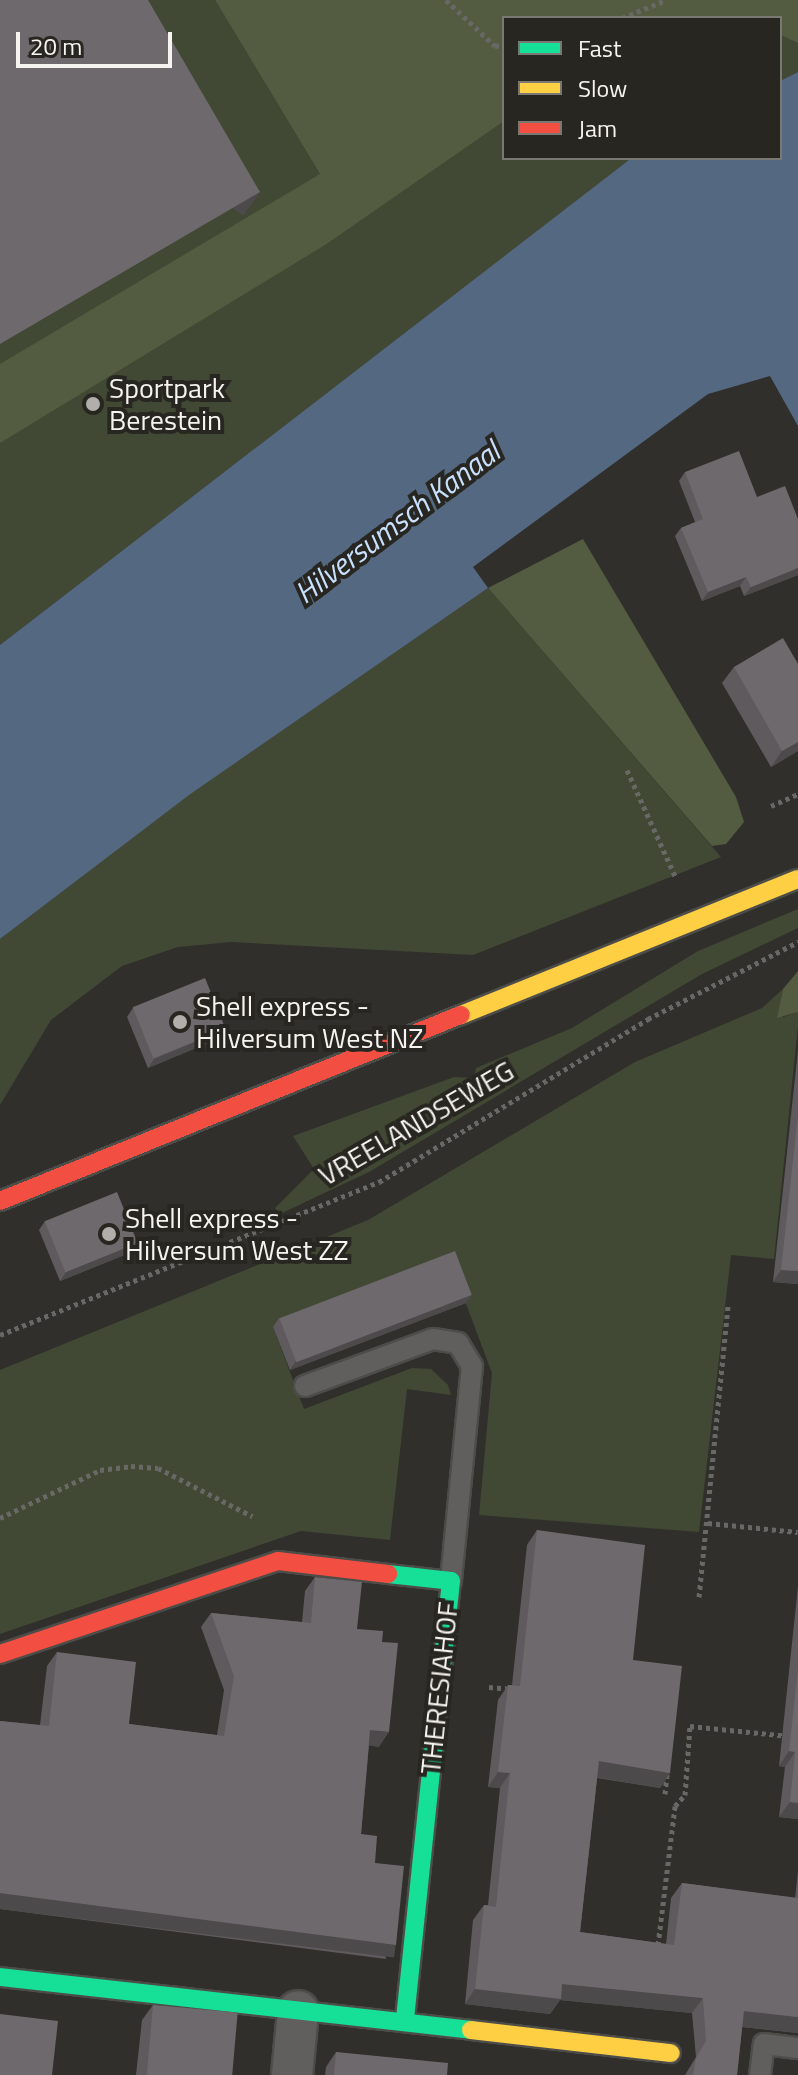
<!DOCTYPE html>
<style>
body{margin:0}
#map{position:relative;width:798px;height:2075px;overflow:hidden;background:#302f2b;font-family:"Titillium Web",sans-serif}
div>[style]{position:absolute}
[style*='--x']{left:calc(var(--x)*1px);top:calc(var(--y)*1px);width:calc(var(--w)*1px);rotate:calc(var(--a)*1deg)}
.green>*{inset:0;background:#414833}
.forest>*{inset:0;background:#535c40}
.water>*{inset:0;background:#546981}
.path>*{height:5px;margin-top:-2.5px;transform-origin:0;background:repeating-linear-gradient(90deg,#686866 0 4px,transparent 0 8px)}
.roads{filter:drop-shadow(2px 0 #4c4c49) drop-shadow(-2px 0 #4c4c49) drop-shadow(0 2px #4c4c49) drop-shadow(0 -2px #4c4c49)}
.lane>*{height:20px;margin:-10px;padding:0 10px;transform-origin:10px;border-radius:10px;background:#605f5d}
.street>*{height:40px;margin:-20px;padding:0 20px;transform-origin:20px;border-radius:20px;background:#605f5d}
.fast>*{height:18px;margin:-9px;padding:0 9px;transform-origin:9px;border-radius:9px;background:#16e098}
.slow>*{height:18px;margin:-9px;padding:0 9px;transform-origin:9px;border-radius:9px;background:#ffcf43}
.jam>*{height:18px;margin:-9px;padding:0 9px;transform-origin:9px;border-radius:9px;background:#f24e42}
.wall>*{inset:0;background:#5f5a5e}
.shaded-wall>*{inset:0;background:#4d4a4c;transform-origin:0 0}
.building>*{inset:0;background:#6e696d;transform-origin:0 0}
.dots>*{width:22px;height:22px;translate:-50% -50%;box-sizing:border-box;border:4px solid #282620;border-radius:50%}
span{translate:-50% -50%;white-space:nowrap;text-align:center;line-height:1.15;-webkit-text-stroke:8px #282620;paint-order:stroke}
.poi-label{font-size:28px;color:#f6f4f0}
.left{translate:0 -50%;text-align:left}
.street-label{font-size:28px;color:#f6f4f0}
.water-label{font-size:30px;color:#c9e1fe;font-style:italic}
.legend{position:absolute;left:502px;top:16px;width:280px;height:144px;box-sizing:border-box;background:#282620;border:2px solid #7a7873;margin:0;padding:10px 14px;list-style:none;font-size:24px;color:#f6f4f0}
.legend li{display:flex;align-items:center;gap:16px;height:40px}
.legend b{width:40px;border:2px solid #7a7873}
.scale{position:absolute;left:16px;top:32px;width:156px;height:36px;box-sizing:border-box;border:4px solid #f6f4f0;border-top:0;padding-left:10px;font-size:24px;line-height:28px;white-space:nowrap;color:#f6f4f0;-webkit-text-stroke:6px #282620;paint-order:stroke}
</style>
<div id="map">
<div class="green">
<i style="clip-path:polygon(0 0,215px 0,320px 174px,504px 121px,504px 158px,632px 158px,0 645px)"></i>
<i style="clip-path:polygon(780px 35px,798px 43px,798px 72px,780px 81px)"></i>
<i style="clip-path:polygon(488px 588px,721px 857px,473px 955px,231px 942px,178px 947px,122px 966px,51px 1020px,0 1105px,0 939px,188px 795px)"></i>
<i style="clip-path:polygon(798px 909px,798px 928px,702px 974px,369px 1172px,280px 1214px,275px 1208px,314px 1169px,293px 1136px,454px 1077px,474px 1078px,476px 1068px,572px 1028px,698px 951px)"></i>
<i style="clip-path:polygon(783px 989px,779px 1010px,783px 1017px,798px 1012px,798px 1026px,774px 1259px,731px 1255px,699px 1532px,479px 1515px,492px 1373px,451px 1264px,273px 1327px,304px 1409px,412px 1368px,431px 1369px,448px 1385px,451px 1395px,407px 1389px,390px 1540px,301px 1531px,0 1634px,0 1370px,368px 1220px,635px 1062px,762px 1008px)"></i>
</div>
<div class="forest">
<i style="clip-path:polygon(215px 0,798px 0,798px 43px,780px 35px,780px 18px,504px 18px,504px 121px,325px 245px,0 443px,0 364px,320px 174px)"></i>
<i style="clip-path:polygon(583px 539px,736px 797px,744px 822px,726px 844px,712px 846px,488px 588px)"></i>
<i style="clip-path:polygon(798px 971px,798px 1012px,777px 1018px,783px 989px)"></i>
</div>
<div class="water">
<i style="clip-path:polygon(798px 72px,798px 426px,770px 376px,708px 394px,473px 567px,488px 588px,189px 795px,0 939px,0 645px,629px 160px,780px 158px,780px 81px)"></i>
</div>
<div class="path">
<i style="--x:446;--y:0;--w:67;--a:43.2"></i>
<i style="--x:495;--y:46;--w:9;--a:-6"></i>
<i style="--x:622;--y:18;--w:48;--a:-22.2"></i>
<i style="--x:627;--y:770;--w:119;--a:65.6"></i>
<i style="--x:771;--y:806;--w:30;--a:-24"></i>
<i style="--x:0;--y:1335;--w:409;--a:-22"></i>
<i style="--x:379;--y:1182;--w:315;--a:-31.2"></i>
<i style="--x:648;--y:1019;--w:169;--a:-27.2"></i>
<i style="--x:0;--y:1518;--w:111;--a:-25.6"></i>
<i style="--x:100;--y:1470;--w:31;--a:-7"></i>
<i style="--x:131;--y:1466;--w:27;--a:4"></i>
<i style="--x:158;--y:1468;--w:106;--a:27.1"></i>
<i style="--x:708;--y:1523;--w:90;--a:5.7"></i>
<i style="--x:699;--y:1597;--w:292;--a:-84.3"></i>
<i style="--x:489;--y:1687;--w:22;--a:5"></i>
<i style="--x:665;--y:1794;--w:20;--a:-84"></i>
<i style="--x:658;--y:1945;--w:140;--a:-83"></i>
<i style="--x:675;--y:1806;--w:15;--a:-48"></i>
<i style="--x:685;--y:1795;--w:69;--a:-85.9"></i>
<i style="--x:690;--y:1726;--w:109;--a:5.8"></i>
</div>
<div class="roads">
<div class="lane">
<i style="--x:305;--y:1386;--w:136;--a:-20.2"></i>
<i style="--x:433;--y:1339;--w:25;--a:9"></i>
<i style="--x:458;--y:1343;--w:27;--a:59"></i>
<i style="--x:472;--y:1366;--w:216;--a:95.6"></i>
<i style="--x:760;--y:2075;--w:31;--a:-83"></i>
<i style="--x:764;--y:2044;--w:34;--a:7"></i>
</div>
<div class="street">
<i style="--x:292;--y:2075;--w:64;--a:-84.6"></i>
</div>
<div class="fast">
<i style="--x:388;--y:1574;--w:63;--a:6.3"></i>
<i style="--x:451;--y:1581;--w:442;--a:96"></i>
<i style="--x:0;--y:1977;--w:474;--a:6.4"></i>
</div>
<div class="slow">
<i style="--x:461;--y:1015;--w:363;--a:-22"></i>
<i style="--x:471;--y:2030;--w:201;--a:6.6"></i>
</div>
<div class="jam">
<i style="--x:0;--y:1201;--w:497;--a:-22"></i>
<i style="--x:0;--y:1654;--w:293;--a:-18.5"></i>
<i style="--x:278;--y:1561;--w:111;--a:6.7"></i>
</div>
</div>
<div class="wall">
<i style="clip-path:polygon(685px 472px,757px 497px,798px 575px,744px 596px,740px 586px,702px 601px,675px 536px,681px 528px,695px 522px,679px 481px)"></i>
<i style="clip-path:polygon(798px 664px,798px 751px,771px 767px,722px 683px,734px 667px)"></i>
<i style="clip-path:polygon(133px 1008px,220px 1038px,148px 1068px,127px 1017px)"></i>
<i style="clip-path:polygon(798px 1050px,798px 1284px,773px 1282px)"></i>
<i style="clip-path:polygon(45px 1221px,138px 1243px,132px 1252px,60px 1281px,39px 1230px)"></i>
<i style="clip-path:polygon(466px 1303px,290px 1370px,273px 1327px,279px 1318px)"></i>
<i style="clip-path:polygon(537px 1530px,633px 1660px,670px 1773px,660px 1788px,597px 1778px,580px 1932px,666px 1944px,671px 1898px,682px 1883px,795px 1898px,798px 1872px,798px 2033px,742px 2027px,737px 2075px,685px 2075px,696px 2057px,692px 2013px,560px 2000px,550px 2014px,465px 2004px,473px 1920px,484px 1905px,488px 1905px,500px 1788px,488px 1787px,498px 1700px,508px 1685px,512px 1685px,527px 1545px)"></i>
<i style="clip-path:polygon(315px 1577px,357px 1629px,379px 1747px,369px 1745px,361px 1834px,375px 1863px,386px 1959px,0 1909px,0 1721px,40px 1725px,47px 1666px,57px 1652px,129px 1724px,217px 1735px,224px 1690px,201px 1627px,211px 1613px,302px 1622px,305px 1591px)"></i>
<i style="clip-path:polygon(798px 1586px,798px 1819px,779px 1817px,785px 1767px,779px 1766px)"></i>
<i style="clip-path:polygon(153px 2005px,232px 2075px,136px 2075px,142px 2020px)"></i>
<i style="clip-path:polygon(336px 2052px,447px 2075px,325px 2075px,326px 2067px)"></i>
</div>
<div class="shaded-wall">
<i style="left:260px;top:192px;width:29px;height:301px;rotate:125deg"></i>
<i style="clip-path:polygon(798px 568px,798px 575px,744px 596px,751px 587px)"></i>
<i style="clip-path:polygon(746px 577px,740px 586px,702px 601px,708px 592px)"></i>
<i style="clip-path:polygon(798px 742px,798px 751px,771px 767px,782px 751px)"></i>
<i style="clip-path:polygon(226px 1029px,220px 1038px,148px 1068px,154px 1059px)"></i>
<i style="clip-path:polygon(138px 1243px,132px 1252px,60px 1281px,66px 1272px)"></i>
<i style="clip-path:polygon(781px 1270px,798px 1271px,798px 1284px,773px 1282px)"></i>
<i style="clip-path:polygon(472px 1295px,466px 1303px,290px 1370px,296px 1361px)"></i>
<i style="clip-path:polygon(370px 1730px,389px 1732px,379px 1747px,360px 1744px)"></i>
<i style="clip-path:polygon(789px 1751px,795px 1752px,785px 1767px,779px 1766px)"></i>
<i style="clip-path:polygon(599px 1761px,670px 1773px,660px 1788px,588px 1776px)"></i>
<i style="clip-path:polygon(498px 1772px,510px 1773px,500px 1788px,488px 1787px)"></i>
<i style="clip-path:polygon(790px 1802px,798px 1803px,798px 1819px,779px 1817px)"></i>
<i style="left:0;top:1893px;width:399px;height:16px;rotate:7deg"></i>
<i style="clip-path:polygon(562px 1984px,703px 1998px,692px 2013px,560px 2000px,550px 2014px,465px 2004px,475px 1989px)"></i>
<i style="clip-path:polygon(744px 2011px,798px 2017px,798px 2033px,733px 2026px)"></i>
</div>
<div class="building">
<i style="clip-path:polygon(0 0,148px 0,260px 192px,0 344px)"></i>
<i style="clip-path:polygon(739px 451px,757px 497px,785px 486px,798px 519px,798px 568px,751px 587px,746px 577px,708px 592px,681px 528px,703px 519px,685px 472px)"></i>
<i style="clip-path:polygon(783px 638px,798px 664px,798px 742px,782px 751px,734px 667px)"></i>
<i style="left:205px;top:978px;width:55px;height:78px;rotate:68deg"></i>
<i style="clip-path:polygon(798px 1115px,798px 1271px,781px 1270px)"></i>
<i style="left:117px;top:1192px;width:55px;height:78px;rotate:68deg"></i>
<i style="left:455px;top:1251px;width:47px;height:188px;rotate:69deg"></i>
<i style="clip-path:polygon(537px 1530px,645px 1545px,633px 1660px,682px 1666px,670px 1773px,599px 1761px,580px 1932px,674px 1945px,682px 1883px,798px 1898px,798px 2017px,744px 2011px,737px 2075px,693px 2075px,696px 2058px,706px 2041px,703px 1998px,562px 1984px,561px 1999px,475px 1989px,484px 1905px,496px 1907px,510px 1773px,498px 1772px,508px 1685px,520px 1686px)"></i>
<i style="clip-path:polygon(315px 1577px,362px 1582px,357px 1629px,383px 1631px,382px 1642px,398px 1643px,389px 1732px,370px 1730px,361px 1834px,377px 1836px,375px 1863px,404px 1866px,396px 1945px,0 1893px,0 1721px,49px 1726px,57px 1652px,136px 1662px,129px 1724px,224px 1736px,234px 1676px,211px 1613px,311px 1623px)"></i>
<i style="clip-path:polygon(798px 1669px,798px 1803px,790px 1802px,795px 1752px,789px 1751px)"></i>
<i style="left:153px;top:2005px;width:85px;height:70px;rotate:5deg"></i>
<i style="clip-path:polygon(0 2014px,58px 2021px,52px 2075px,0 2075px)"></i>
<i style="clip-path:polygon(336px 2052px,448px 2063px,447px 2075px,334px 2075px)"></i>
</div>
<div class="dots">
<i style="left:93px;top:404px;background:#b1afab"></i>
<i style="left:180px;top:1022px;background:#b1afab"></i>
<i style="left:109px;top:1234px;background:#b1afab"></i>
</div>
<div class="poi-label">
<span class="left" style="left:109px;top:404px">Sportpark<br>Berestein</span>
<span class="left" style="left:196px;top:1022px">Shell express -<br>Hilversum West NZ</span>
<span class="left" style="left:125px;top:1234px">Shell express -<br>Hilversum West ZZ</span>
</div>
<div class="street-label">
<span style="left:416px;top:1123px;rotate:-30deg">VREELANDSEWEG</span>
<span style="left:439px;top:1688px;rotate:-84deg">THERESIAHOF</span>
</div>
<div class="water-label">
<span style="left:397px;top:522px;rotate:-37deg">Hilversumsch Kanaal</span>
</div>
<ul class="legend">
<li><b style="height:10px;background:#16e098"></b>Fast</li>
<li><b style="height:10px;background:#ffcf43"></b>Slow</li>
<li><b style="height:10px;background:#f24e42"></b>Jam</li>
</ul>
<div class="scale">20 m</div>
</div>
